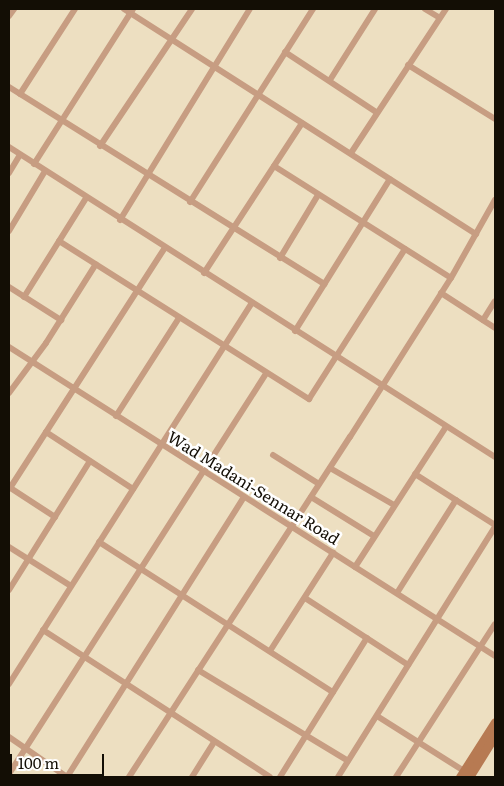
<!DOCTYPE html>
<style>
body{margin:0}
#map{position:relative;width:504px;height:786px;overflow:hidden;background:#eddfc1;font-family:Literata,serif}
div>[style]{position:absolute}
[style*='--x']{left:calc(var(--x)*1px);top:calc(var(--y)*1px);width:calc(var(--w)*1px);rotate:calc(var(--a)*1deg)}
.street>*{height:6px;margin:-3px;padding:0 3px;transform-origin:3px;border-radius:3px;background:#c79d82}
.secondary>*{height:9px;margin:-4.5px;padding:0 4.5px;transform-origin:4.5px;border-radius:4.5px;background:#b77a52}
span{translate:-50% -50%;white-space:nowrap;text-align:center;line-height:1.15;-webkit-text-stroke:5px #fff;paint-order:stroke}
.street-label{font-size:16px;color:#130e05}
.frame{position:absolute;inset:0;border:10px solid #130e05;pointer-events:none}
.scale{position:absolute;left:10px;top:754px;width:94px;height:22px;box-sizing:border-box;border:2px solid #130e05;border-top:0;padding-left:6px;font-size:15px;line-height:18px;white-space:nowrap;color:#130e05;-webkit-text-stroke:4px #fff;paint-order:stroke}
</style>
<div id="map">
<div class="street">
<i style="--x:124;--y:9;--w:418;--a:32.6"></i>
<i style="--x:425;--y:9;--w:17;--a:31"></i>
<i style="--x:9;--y:16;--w:9;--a:-54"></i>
<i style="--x:285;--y:52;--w:109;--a:33.4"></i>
<i style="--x:408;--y:65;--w:102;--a:31.8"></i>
<i style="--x:330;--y:80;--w:84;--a:-57.6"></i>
<i style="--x:9;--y:87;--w:372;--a:32"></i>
<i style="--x:20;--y:94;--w:101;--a:-57.1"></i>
<i style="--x:100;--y:146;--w:165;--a:-56.1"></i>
<i style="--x:9;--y:147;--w:576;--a:32.53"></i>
<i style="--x:351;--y:153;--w:173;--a:-56.6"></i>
<i style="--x:34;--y:164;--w:184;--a:-57.4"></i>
<i style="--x:274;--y:166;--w:209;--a:32.3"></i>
<i style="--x:9;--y:173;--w:21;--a:-59"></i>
<i style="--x:190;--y:202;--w:229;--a:-57.5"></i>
<i style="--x:120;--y:220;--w:248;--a:-58.4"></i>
<i style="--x:9;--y:231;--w:70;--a:-59"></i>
<i style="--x:59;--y:241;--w:296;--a:32.3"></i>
<i style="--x:309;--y:399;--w:178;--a:-57.4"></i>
<i style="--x:280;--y:258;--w:74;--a:-58.9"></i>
<i style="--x:204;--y:273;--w:179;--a:-56.8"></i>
<i style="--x:9;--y:287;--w:62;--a:32.4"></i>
<i style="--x:441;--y:293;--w:64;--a:32.9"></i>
<i style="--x:24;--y:297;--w:117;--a:-57.9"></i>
<i style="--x:483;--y:320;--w:22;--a:-58"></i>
<i style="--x:295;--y:331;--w:179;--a:-58"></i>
<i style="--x:9;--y:347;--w:576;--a:32.45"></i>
<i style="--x:9;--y:393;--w:62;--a:-53.5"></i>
<i style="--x:46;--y:343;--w:93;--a:-57.7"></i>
<i style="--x:116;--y:416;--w:117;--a:-57.3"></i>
<i style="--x:46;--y:432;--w:104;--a:33.2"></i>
<i style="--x:273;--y:455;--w:54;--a:32.2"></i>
<i style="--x:330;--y:468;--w:74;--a:30"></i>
<i style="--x:415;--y:474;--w:95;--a:32.5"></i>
<i style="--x:9;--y:487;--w:55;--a:33.1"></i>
<i style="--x:10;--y:488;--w:284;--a:-57.2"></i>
<i style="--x:311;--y:497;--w:74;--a:31.8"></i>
<i style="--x:99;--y:542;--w:278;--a:32.7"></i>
<i style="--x:9;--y:547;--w:73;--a:32.2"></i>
<i style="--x:355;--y:567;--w:167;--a:-57"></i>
<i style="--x:9;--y:590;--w:152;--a:-57.9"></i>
<i style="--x:397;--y:593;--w:110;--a:-57.6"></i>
<i style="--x:305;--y:598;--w:123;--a:33"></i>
<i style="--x:43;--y:630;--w:270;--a:32.9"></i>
<i style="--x:270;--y:651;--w:117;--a:-57.3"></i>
<i style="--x:198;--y:670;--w:175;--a:31.2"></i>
<i style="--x:9;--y:684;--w:452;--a:-57.5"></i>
<i style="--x:377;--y:716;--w:103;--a:32.3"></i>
<i style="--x:9;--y:737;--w:70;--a:34.6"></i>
<i style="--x:9;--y:774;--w:476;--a:-57.3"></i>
<i style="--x:67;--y:777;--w:331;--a:-57.7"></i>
<i style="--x:129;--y:777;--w:406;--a:-57"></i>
<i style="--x:350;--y:437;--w:188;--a:-57.6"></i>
<i style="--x:451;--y:278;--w:90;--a:-60.6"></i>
<i style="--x:192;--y:777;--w:41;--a:-57.8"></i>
<i style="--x:280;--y:777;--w:164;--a:-58"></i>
<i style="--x:338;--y:777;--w:295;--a:-57.9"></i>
<i style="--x:396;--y:777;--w:182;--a:-57.1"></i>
</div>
<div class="secondary">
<i style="--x:460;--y:777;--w:65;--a:-57.5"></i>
<i style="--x:469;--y:777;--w:49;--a:-58.2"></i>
</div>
<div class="street-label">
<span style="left:254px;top:487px;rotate:32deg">Wad Madani-Sennar Road</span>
</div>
<div class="frame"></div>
<div class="scale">100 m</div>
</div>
